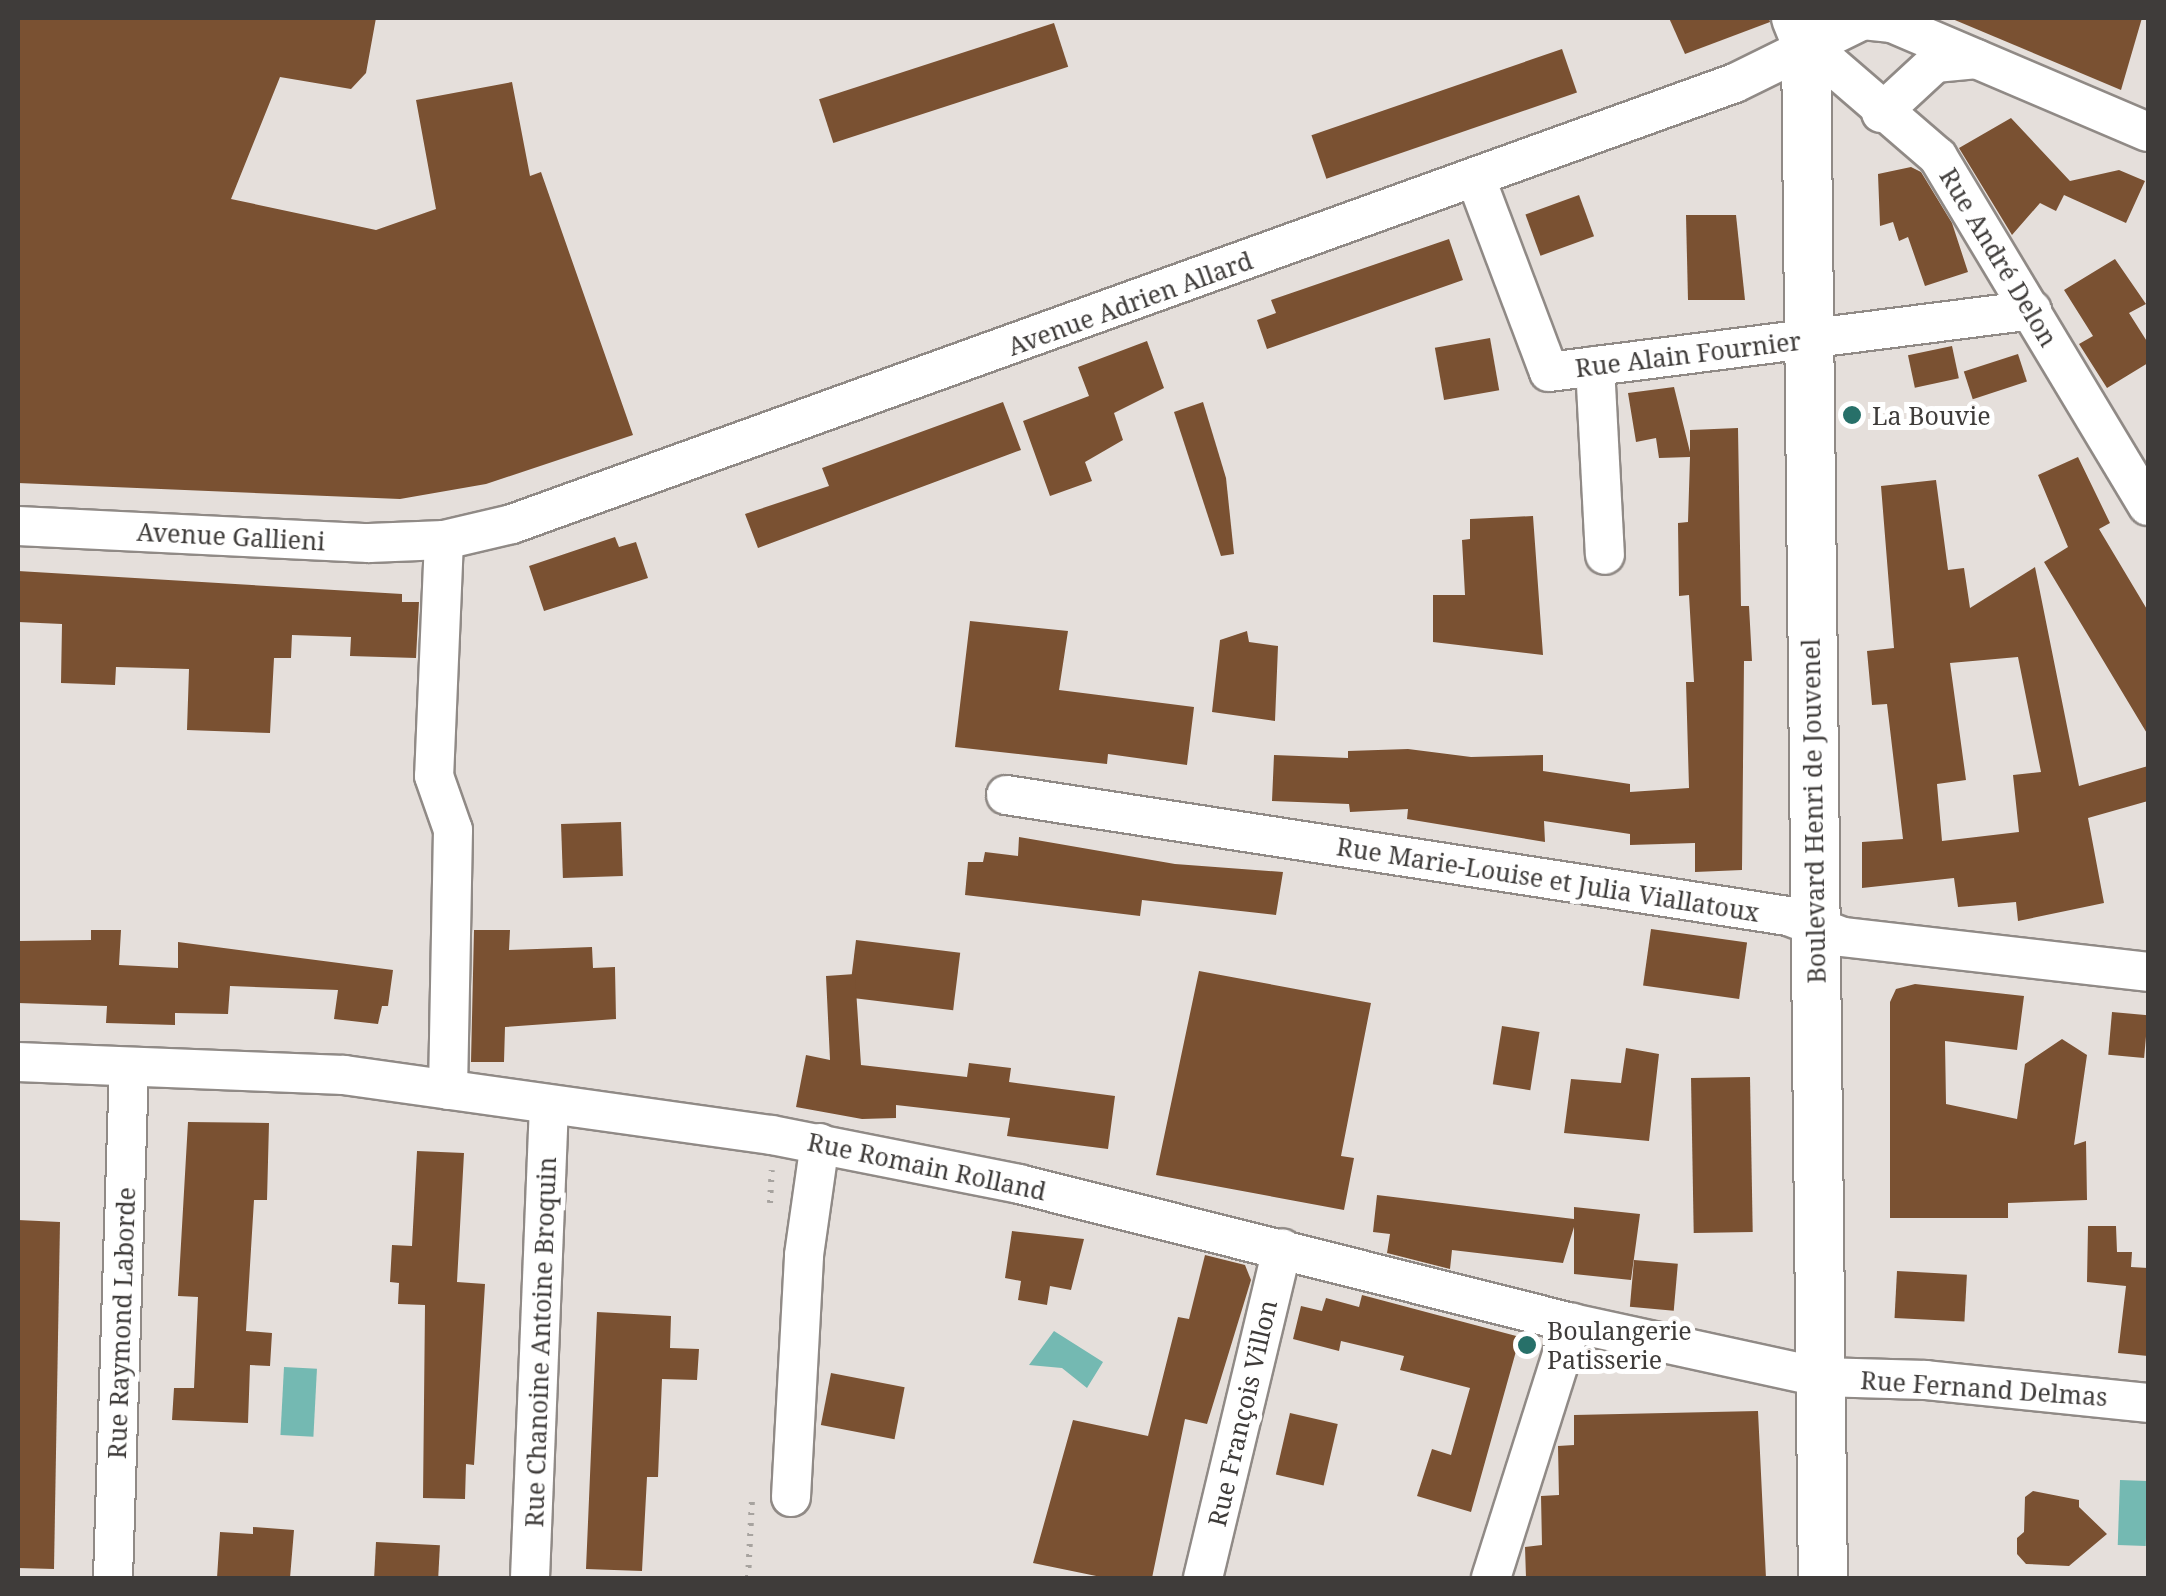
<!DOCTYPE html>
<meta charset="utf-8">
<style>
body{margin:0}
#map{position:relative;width:2166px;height:1596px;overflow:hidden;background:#e5dfdb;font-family:"Noto Serif",serif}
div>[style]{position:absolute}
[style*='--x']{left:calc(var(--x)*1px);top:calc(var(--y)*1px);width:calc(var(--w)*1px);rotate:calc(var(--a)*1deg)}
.water>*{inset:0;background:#74b9b2;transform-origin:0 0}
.building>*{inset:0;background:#7a5132;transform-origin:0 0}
.path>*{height:6px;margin-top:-3px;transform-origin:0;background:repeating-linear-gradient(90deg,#a7a39f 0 2.5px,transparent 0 10.5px)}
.roads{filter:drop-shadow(2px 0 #908a86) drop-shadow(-2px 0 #908a86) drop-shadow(0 2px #908a86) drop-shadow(0 -2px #908a86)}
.minor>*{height:38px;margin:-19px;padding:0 19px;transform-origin:19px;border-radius:19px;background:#fff}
.major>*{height:48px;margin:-24px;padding:0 24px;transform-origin:24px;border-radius:24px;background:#fff}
.dots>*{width:28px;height:28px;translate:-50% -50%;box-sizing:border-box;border:5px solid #fff;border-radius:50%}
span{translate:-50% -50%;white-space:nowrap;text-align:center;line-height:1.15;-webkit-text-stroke:10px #fff;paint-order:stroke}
.street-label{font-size:25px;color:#3f3c3a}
.poi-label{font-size:25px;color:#3f3c3a}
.left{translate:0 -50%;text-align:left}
.frame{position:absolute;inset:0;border:20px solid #3f3c3a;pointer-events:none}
</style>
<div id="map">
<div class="water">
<i style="clip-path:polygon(1054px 1331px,1103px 1362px,1087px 1388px,1062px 1368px,1029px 1365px)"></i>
<i style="left:284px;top:1367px;width:33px;height:68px;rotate:3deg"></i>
<i style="left:2120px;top:1480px;width:28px;height:65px;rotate:2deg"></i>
</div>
<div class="building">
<i style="clip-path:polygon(18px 18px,376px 18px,366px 73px,351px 89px,280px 77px,231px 199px,376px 230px,436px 209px,416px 100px,512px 82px,530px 176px,541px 172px,633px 435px,486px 484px,400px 499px,18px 483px)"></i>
<i style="clip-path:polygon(1669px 18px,1769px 18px,1770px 22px,1685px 54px)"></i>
<i style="clip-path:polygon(1950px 18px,2142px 18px,2121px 90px)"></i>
<i style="left:1054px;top:23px;width:46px;height:247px;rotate:72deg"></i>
<i style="left:1562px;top:49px;width:46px;height:265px;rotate:71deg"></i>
<i style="clip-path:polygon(2011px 118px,2070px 181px,2119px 170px,2145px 181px,2126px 223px,2064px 195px,2056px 211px,2040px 203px,2012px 235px,1959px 148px)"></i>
<i style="clip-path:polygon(1911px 167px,1921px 172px,1952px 223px,1968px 272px,1925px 286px,1908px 237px,1899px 241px,1893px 222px,1880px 226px,1878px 174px)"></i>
<i style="left:1579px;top:195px;width:44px;height:57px;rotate:70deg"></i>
<i style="clip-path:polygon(1686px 215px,1736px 215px,1745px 300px,1688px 300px)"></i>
<i style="clip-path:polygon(1449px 239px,1463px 280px,1267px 349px,1257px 320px,1276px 313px,1271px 300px)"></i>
<i style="clip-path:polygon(2115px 259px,2146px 304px,2129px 313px,2148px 343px,2148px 363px,2107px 388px,2079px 344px,2093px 336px,2064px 290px)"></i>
<i style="left:1490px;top:338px;width:53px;height:56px;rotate:80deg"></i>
<i style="clip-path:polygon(1147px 341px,1164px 388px,1114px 413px,1123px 440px,1085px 462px,1092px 481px,1050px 496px,1023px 421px,1089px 396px,1078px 367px)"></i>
<i style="left:1952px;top:346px;width:33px;height:45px;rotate:78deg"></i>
<i style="left:2018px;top:354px;width:29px;height:57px;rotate:72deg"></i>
<i style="clip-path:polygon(1674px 387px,1690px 452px,1690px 430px,1738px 428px,1741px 606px,1749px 606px,1752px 661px,1744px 661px,1742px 870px,1695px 872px,1695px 843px,1630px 845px,1630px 834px,1544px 821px,1545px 842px,1407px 819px,1408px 809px,1350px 812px,1349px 804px,1272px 801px,1274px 755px,1348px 758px,1348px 751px,1408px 749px,1471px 757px,1543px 755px,1543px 771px,1630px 784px,1630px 792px,1689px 788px,1686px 682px,1694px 682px,1689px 595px,1679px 596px,1678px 523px,1688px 522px,1690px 457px,1659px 458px,1656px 438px,1636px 442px,1628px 393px)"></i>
<i style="clip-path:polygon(1003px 402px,1021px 450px,758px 548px,745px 514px,829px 486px,822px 468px)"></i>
<i style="clip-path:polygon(1203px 402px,1226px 478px,1234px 554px,1221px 556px,1174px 412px)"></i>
<i style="clip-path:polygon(2078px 457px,2110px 523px,2099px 529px,2148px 611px,2148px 735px,2044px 562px,2068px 547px,2038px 475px)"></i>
<i style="clip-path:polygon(evenodd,1936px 480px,1948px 570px,1964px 568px,1970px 608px,2035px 567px,2079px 786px,2148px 766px,2148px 801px,2088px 818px,2104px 903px,2018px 921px,2016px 902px,1958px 907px,1954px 878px,1862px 888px,1862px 842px,1903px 839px,1887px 704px,1872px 705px,1867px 651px,1894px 648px,1881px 486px,1936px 480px,2018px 657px,2041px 772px,2013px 775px,2019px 832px,1942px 841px,1937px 784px,1966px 780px,1950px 663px,2018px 657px)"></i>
<i style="clip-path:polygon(1533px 516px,1543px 655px,1433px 642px,1433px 595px,1465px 595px,1462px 540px,1470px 539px,1470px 519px)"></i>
<i style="clip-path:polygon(615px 537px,619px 547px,636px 542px,648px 578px,544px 611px,529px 566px)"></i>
<i style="clip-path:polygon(18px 571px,402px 594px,402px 602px,419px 602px,416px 658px,350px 656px,351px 637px,292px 635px,291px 658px,274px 658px,270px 733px,187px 730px,189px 669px,116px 667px,115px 685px,61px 683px,62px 624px,18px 622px)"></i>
<i style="clip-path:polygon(970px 621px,1068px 631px,1059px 690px,1194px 707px,1187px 765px,1108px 754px,1107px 764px,955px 747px)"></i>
<i style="clip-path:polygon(1247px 631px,1249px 642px,1278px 646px,1275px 721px,1212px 712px,1220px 640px)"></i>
<i style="left:621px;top:822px;width:54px;height:60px;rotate:88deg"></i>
<i style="clip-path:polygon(1019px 837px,1175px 864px,1283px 872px,1276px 915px,1142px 900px,1140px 916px,965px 895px,968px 862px,983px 862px,985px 852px,1018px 856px)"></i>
<i style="left:1651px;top:929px;width:97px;height:57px;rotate:8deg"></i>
<i style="clip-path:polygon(91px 930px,121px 930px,119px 965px,178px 968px,178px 942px,393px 970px,388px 1006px,382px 1006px,378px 1024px,334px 1019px,338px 990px,230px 986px,228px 1014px,175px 1013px,175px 1025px,106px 1023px,107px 1006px,18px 1003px,18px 941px,91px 940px)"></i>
<i style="clip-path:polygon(474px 930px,510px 930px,509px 950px,592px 947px,593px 968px,615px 967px,616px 1019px,505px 1027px,504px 1062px,471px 1062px)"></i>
<i style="left:856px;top:940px;width:105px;height:58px;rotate:7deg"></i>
<i style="clip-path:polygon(1199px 971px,1371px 1003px,1341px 1156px,1354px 1158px,1344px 1210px,1156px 1175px)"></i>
<i style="clip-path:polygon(855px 974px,861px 1065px,967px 1077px,969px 1063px,1011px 1068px,1009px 1082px,1115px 1096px,1108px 1149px,1007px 1136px,1010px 1118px,896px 1105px,896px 1118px,862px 1119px,796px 1107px,806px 1055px,830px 1060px,826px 976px)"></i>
<i style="clip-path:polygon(1915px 984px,2024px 996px,2017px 1050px,1945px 1041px,1946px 1104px,2017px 1119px,2025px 1064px,2062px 1039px,2087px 1055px,2074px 1145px,2086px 1141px,2087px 1200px,2008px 1203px,2008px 1218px,1890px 1218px,1890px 1002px,1896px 989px)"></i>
<i style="left:2112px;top:1012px;width:36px;height:43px;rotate:5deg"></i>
<i style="left:1502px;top:1026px;width:38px;height:59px;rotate:9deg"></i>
<i style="clip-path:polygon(1626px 1048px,1659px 1054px,1649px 1141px,1564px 1133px,1571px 1079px,1621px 1083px)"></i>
<i style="left:1750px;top:1077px;width:155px;height:59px;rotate:89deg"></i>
<i style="clip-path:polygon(188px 1122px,269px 1123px,267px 1200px,254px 1200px,246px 1331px,272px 1333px,270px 1366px,250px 1365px,248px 1423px,172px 1420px,174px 1388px,194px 1388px,198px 1297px,178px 1296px)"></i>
<i style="clip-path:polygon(417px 1151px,464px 1153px,457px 1282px,485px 1284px,474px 1465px,466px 1464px,465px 1499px,423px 1498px,425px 1305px,398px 1304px,399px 1283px,390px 1282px,392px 1245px,412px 1246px)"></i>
<i style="clip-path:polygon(1377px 1195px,1574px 1219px,1574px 1207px,1640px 1214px,1631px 1280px,1574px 1274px,1574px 1227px,1563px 1263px,1452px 1250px,1450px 1269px,1387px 1253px,1390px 1234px,1373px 1232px)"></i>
<i style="clip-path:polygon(18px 1220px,60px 1222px,54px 1569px,18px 1568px)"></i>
<i style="clip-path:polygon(2088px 1226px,2116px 1226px,2117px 1252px,2132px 1252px,2131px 1267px,2148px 1268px,2148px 1356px,2118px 1353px,2126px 1286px,2087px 1282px)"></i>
<i style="clip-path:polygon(1012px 1231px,1084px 1239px,1071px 1290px,1050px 1286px,1047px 1305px,1018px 1300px,1021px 1281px,1005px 1278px)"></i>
<i style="clip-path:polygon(1205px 1255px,1245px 1265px,1251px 1280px,1207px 1424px,1185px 1419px,1152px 1578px,1106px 1578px,1033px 1563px,1073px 1420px,1148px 1436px,1178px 1317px,1189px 1319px)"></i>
<i style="left:1634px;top:1260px;width:44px;height:47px;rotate:5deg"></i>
<i style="left:1897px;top:1271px;width:70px;height:47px;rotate:3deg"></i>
<i style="clip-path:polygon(1362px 1295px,1520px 1337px,1471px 1512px,1417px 1496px,1432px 1449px,1451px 1455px,1470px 1388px,1400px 1370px,1404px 1356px,1341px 1341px,1339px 1351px,1293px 1339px,1301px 1306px,1322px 1311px,1326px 1298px,1359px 1307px)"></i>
<i style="clip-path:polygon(597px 1312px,671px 1316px,670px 1348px,699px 1349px,697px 1380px,662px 1379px,658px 1477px,647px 1477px,642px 1571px,586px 1569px)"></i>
<i style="left:831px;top:1373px;width:75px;height:53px;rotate:11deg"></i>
<i style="clip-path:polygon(1758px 1411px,1766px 1578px,1526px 1578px,1525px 1547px,1542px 1545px,1541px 1496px,1559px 1495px,1558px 1446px,1574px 1445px,1574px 1415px)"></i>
<i style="left:1290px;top:1413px;width:49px;height:63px;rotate:13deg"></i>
<i style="clip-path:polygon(2033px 1491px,2079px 1500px,2079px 1507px,2107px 1534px,2069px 1566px,2026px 1564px,2017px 1554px,2017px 1538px,2024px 1532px,2025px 1497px)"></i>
<i style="clip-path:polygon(253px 1527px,294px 1530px,290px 1578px,217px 1578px,220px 1532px,253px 1534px)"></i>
<i style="left:376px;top:1542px;width:64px;height:36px;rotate:3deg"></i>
</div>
<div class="path">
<i style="--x:770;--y:1203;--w:33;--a:-87"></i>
<i style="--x:748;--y:1578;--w:78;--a:-87.1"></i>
</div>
<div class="roads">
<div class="minor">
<i style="--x:1806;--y:43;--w:174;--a:40.8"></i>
<i style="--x:1938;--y:157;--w:407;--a:59"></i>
<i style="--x:1881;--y:113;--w:74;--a:-42.8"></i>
<i style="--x:1935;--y:63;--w:42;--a:-5.4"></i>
<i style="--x:1476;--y:179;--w:206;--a:69.3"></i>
<i style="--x:1549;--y:372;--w:487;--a:-7.3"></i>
<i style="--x:1595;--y:366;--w:189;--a:87"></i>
<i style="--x:18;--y:526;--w:351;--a:2.8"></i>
<i style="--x:369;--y:543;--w:75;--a:-2.3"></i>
<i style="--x:444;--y:540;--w:70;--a:-13.2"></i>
<i style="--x:512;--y:524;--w:1300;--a:-19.83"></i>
<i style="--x:1735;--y:83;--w:143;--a:-26.2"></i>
<i style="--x:1863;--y:20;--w:29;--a:6"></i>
<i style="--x:1892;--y:23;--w:278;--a:23.1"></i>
<i style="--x:444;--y:540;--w:236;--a:92.4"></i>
<i style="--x:434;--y:776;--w:57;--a:70.6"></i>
<i style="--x:453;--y:830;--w:260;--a:91.1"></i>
<i style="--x:1006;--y:795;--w:791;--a:8.8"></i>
<i style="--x:1788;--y:916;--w:59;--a:20.9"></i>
<i style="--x:1843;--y:937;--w:307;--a:6.5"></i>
<i style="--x:18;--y:1062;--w:326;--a:2.3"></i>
<i style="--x:344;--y:1075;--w:432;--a:8"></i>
<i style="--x:772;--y:1135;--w:252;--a:11.2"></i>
<i style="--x:1019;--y:1184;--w:570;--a:14.11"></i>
<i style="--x:1572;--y:1323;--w:254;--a:12.3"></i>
<i style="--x:1820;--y:1377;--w:106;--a:1.6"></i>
<i style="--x:1926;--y:1380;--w:223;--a:5.9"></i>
<i style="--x:791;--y:1497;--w:242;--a:-86.9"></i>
<i style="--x:804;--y:1255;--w:113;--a:-81.9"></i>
<i style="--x:113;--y:1578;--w:511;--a:-88.21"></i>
<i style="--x:530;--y:1578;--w:473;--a:-87.7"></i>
<i style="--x:1203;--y:1578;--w:339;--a:-76.5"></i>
<i style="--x:1491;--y:1578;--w:268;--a:-72.4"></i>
</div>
<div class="major">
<i style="--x:1796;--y:18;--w:27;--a:68"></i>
<i style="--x:1806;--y:43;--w:1535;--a:89.37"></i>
</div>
</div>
<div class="dots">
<i style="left:1852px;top:415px;background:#277069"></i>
<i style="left:1527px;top:1345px;background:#277069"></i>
</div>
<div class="street-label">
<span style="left:1999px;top:257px;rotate:59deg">Rue André Delon</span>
<span style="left:1130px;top:303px;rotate:-20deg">Avenue Adrien Allard</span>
<span style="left:1688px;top:354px;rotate:-7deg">Rue Alain Fournier</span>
<span style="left:231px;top:536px;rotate:3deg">Avenue Gallieni</span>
<span style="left:1813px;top:811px;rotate:-91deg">Boulevard Henri de Jouvenel</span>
<span style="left:1548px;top:879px;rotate:9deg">Rue Marie-Louise et Julia Viallatoux</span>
<span style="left:927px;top:1166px;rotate:12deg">Rue Romain Rolland</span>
<span style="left:121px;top:1323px;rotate:-88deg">Rue Raymond Laborde</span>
<span style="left:540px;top:1342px;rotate:-88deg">Rue Chanoine Antoine Broquin</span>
<span style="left:1984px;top:1388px;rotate:4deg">Rue Fernand Delmas</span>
<span style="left:1242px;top:1413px;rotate:-77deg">Rue François Villon</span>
</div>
<div class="poi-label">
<span class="left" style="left:1872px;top:415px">La Bouvie</span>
<span class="left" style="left:1547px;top:1345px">Boulangerie<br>Patisserie</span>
</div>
<div class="frame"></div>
</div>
